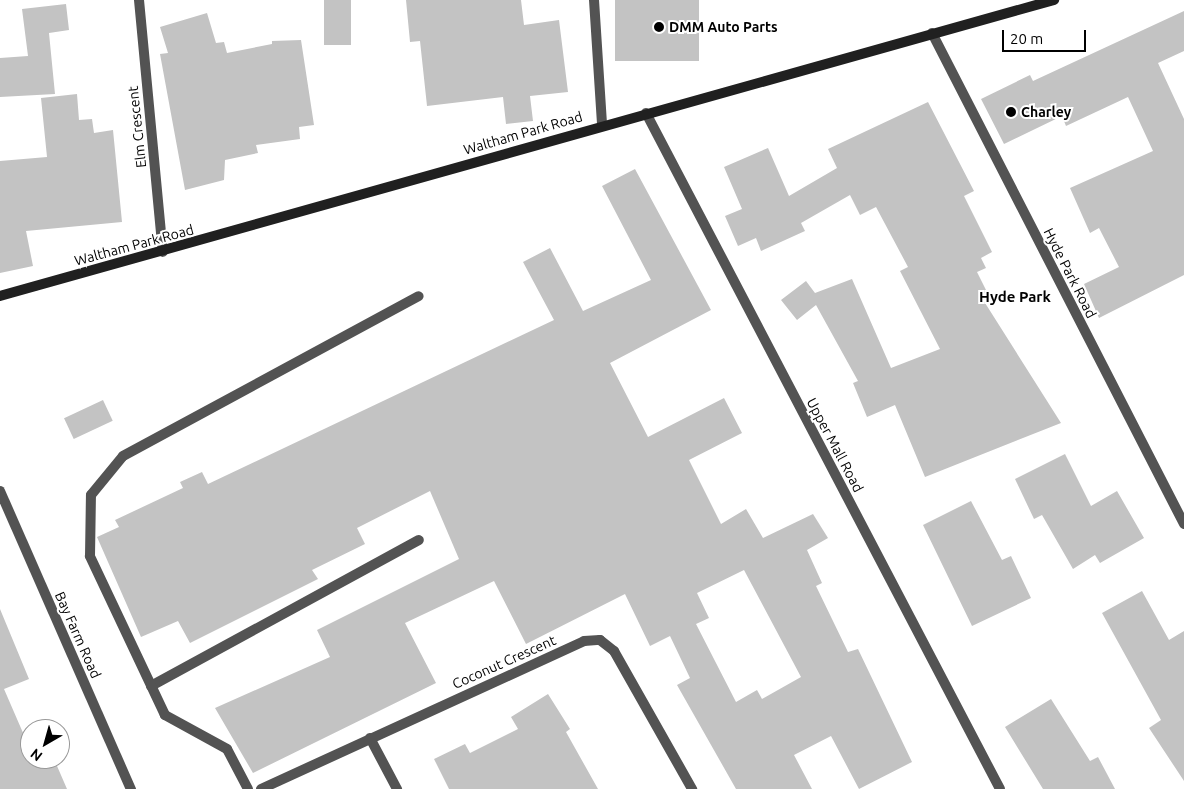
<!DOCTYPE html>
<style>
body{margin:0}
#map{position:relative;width:1184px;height:789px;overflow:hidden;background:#fff;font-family:Ubuntu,sans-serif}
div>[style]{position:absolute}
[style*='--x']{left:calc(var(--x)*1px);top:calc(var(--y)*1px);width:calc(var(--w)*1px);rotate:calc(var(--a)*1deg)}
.building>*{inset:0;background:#c3c3c3;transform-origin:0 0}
.service>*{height:10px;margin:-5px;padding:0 5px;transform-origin:5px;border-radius:5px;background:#535353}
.minor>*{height:10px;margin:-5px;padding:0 5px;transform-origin:5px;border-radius:5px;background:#535353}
.tertiary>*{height:10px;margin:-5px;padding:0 5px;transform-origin:5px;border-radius:5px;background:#535353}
.secondary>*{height:10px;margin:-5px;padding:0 5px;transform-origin:5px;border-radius:5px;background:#202020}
.dots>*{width:14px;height:14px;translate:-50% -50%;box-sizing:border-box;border:2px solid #fff;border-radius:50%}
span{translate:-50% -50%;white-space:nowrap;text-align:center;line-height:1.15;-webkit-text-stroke:4px #fff;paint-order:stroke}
.poi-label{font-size:14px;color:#000;font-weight:700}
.left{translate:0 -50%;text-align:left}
.street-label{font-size:14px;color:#000}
.neighbourhood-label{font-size:15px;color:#000;font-weight:700}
.north{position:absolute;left:20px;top:719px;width:50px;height:50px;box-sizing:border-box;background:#fff;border:1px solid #999;border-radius:50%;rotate:218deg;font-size:14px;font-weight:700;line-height:20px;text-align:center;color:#000}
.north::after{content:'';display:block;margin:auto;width:18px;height:22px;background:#000;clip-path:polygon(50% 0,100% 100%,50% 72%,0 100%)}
.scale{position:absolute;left:1002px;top:30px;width:84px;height:22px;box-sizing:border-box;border:2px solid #000;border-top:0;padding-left:6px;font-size:15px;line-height:18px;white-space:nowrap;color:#000;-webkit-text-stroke:4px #fff;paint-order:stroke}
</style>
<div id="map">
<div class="building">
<i style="left:324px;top:0;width:27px;height:45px"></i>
<i style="clip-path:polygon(406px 0,521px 0,524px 25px,559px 20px,568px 92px,530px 96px,533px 121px,506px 124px,503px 97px,427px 106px,420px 41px,410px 42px)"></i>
<i style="left:615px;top:0;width:84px;height:61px"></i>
<i style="clip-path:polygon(66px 4px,69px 30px,49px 33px,55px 94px,0 97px,0 58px,28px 56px,22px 9px)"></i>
<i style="clip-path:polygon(1184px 11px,1184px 51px,1158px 63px,1184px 119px,1184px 275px,1099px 318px,1084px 284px,1119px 267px,1099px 228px,1090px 233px,1070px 188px,1153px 151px,1128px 97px,1066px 126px,1062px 116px,1004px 144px,981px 99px,1030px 75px,1033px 81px)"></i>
<i style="clip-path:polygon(207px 13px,216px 43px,224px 42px,227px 53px,272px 44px,272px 41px,301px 40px,314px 125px,299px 127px,300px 139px,256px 145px,258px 153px,225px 160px,224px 180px,185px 190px,160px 54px,168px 53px,160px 27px)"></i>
<i style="clip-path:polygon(77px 94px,79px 120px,92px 119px,94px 133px,113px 130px,122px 222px,26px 231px,33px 266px,0 273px,0 161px,47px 157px,41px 98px)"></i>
<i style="clip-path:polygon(928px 102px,974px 191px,964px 196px,992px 252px,981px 258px,986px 268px,977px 272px,987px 292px,980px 295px,1061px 423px,925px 477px,895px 405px,867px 417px,853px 383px,858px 381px,816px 305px,797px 320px,781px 300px,806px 281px,815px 293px,852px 279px,891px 368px,940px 349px,900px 271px,908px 267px,876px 207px,860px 215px,850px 195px,801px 223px,805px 231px,761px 251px,756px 238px,738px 246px,725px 216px,742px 209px,724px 167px,768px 148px,789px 196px,837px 168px,828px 149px)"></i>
<i style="clip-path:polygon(evenodd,635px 169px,711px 310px,610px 363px,648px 437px,724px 398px,742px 433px,689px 460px,721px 524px,746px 509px,763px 538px,813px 514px,828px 538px,807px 550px,822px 583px,816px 586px,848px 652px,858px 649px,912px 762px,859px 789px,831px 736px,794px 755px,812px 789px,736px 789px,677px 685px,690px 678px,670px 636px,650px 646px,625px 594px,526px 644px,494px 581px,405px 623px,436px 683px,253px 773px,215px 708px,330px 657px,317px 630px,459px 559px,430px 491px,357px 528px,365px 544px,312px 570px,318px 579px,190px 643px,178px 621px,141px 637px,97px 537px,119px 527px,115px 520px,183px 488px,180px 482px,202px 472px,208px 484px,554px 320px,523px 262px,550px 248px,583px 311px,651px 280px,602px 186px,635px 169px,744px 570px,801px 677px,762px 699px,757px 690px,736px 702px,696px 624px,709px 618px,697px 593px,744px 570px)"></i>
<i style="left:103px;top:400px;width:23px;height:43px;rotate:65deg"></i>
<i style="clip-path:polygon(1065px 454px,1091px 506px,1117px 491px,1144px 538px,1100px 563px,1095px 555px,1073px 569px,1042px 515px,1034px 519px,1015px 479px)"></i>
<i style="clip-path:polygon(971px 501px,1002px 560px,1011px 556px,1031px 598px,972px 626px,923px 525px)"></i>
<i style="clip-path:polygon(1142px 591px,1169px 640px,1184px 631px,1184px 781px,1149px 728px,1161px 720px,1102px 613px)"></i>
<i style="clip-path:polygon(0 609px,29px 679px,4px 689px,30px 749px,30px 759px,54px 759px,67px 789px,0 789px)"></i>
<i style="clip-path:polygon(548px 694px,570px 729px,566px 732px,598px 789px,449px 789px,434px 759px,465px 744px,470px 753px,518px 729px,511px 717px)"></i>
<i style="clip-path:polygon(1051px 699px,1090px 761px,1098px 757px,1115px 789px,1043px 789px,1005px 727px)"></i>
</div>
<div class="service">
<i style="--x:151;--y:686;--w:305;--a:-28.6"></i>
<i style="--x:248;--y:789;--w:45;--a:-117.7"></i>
<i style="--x:227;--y:749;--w:71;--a:-151.3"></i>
<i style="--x:165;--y:715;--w:176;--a:-115.3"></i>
<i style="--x:90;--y:556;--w:61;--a:-89.1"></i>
<i style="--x:91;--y:495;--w:50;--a:-50.6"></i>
<i style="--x:123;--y:456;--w:336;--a:-28.4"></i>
</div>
<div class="minor">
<i style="--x:139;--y:0;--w:253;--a:84.6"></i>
<i style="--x:594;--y:0;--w:125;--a:86.3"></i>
<i style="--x:932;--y:33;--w:552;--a:62.83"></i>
<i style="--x:646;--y:113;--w:763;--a:62.36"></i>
<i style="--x:370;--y:738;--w:58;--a:62.1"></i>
<i style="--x:261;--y:789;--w:355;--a:-24.6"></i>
<i style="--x:584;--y:641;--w:16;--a:-4"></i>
<i style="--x:600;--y:640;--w:18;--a:38"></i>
<i style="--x:614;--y:651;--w:159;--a:60.5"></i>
</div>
<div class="tertiary">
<i style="--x:0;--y:491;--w:326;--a:66.3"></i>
</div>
<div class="secondary">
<i style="--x:0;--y:296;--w:1095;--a:-15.69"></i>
</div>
<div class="dots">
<i style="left:659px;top:27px;background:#000"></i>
<i style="left:1011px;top:112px;background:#000"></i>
</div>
<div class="poi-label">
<span class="left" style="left:669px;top:27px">DMM Auto Parts</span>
<span class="left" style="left:1021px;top:112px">Charley</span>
</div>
<div class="street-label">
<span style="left:137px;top:127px;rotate:-96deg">Elm Crescent</span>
<span style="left:523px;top:133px;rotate:-16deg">Waltham Park Road</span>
<span style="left:134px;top:245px;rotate:-15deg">Waltham Park Road</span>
<span style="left:1070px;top:273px;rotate:63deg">Hyde Park Road</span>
<span style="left:835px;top:445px;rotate:62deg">Upper Mall Road</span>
<span style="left:78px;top:635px;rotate:66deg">Bay Farm Road</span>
<span style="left:504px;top:662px;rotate:-24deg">Coconut Crescent</span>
</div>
<div class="neighbourhood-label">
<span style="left:1015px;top:297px">Hyde Park</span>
</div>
<div class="north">N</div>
<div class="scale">20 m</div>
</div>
